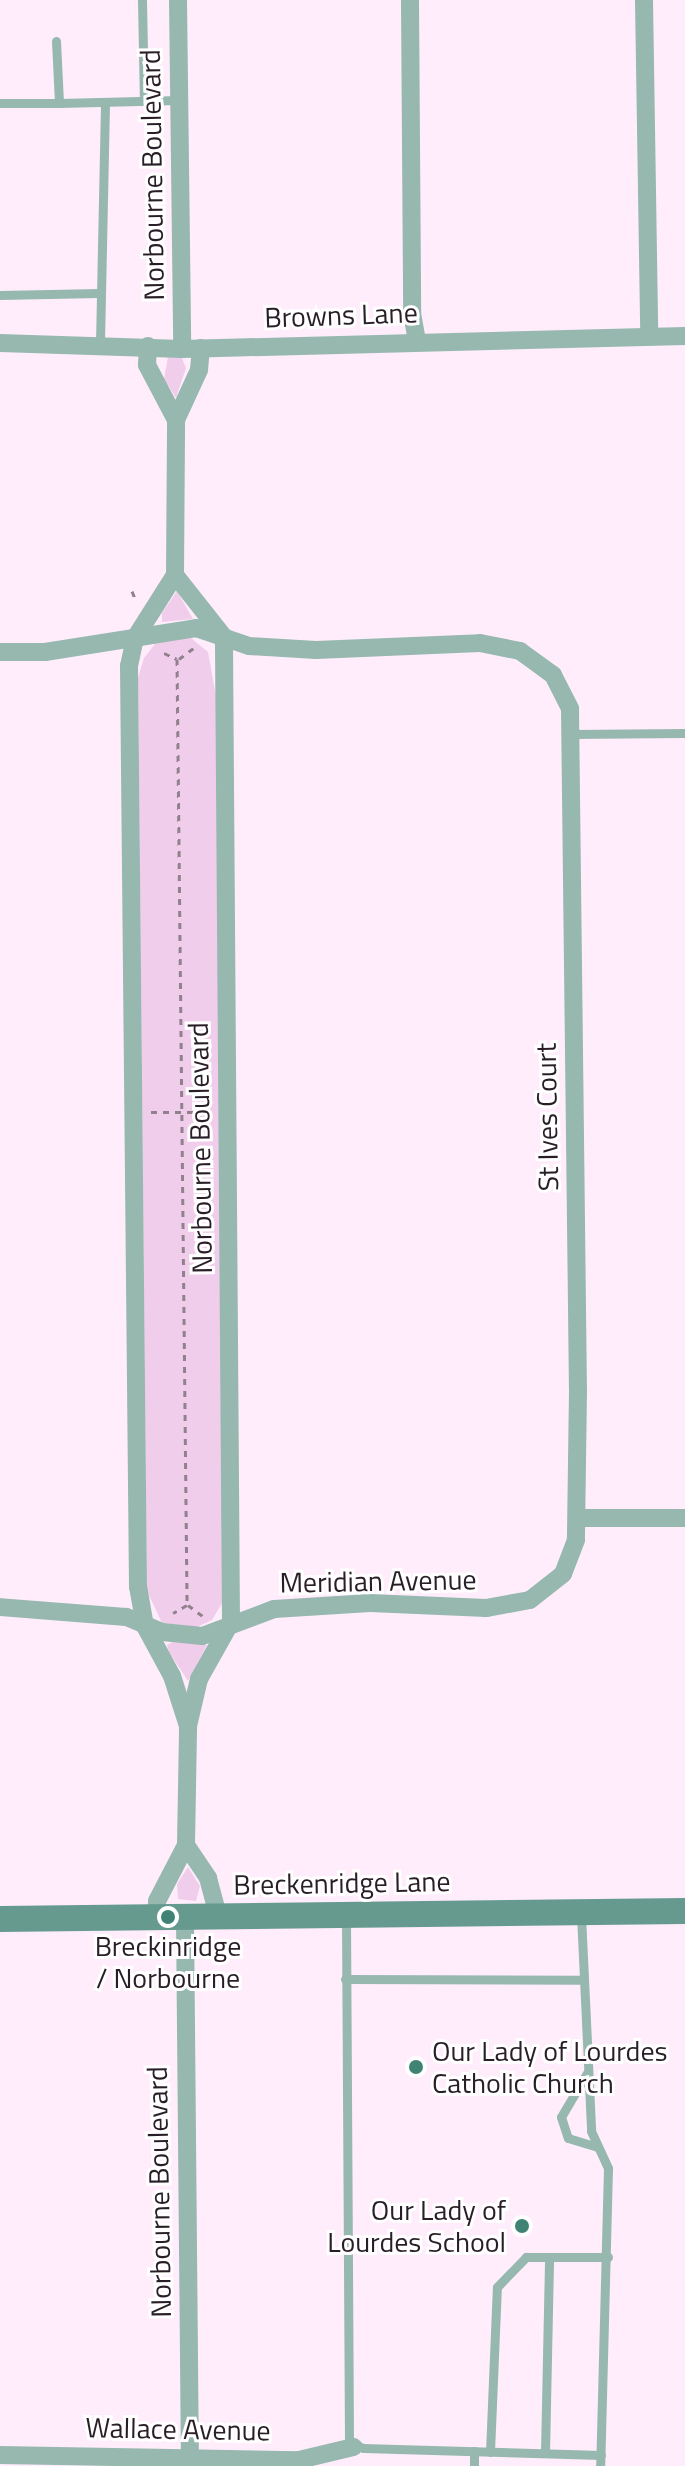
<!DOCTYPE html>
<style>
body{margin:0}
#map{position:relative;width:685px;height:2466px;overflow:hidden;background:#ffedfc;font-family:"Titillium Web",sans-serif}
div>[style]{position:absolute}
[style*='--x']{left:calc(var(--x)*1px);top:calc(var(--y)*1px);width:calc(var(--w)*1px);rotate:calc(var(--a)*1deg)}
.green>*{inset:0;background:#f1cdec}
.path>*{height:3px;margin-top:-1.5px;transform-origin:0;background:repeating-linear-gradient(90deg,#90818d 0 6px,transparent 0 12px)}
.service>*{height:9px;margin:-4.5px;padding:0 4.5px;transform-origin:4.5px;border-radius:4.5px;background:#96b8af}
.minor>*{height:18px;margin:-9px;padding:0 9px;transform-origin:9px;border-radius:9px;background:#96b8af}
.secondary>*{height:26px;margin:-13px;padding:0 13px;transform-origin:13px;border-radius:13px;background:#669a8e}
.dots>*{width:22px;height:22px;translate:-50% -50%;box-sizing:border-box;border:4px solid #fff;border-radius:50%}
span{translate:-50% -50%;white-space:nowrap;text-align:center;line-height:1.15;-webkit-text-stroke:6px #fff;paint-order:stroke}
.street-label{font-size:28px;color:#291e27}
.poi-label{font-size:28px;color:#291e27}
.left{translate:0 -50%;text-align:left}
.right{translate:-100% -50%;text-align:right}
</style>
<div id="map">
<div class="green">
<i style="clip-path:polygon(168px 357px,182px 358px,186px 368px,176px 398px,164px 379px)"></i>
<i style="clip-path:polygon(177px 591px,193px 619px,162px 622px,162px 613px)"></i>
<i style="clip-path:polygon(191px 638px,208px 652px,216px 696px,224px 1600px,212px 1620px,197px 1627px,162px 1623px,147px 1591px,138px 678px,144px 658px,158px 640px)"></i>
<i style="clip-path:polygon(173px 1642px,207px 1645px,188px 1681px,169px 1652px,167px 1645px)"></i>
<i style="clip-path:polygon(188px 1867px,200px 1886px,196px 1901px,178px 1899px,177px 1884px)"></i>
</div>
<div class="path">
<i style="--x:132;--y:591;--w:11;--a:68"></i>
<i style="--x:164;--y:653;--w:14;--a:25"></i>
<i style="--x:177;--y:659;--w:946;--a:89.39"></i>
<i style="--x:187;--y:1605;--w:16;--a:150"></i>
<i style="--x:179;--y:659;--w:20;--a:-37"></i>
<i style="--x:151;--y:1112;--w:56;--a:0"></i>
<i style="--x:188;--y:1605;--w:20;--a:37"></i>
</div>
<div class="service">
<i style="--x:142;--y:0;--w:101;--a:88.9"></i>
<i style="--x:56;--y:41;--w:62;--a:87.2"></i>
<i style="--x:59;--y:103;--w:121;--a:-1.4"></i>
<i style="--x:0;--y:103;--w:59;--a:0"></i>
<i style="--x:0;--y:295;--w:99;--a:-1.2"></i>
<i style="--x:100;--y:343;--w:241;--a:-88.8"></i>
<i style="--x:570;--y:734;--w:115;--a:-0.5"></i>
<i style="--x:581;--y:1915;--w:216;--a:87.3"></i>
<i style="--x:591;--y:2131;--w:41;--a:65.3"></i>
<i style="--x:608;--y:2168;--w:298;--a:91.5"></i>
<i style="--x:346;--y:1918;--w:524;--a:89.67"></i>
<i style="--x:349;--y:2442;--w:15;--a:23"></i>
<i style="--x:363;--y:2448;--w:238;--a:1.7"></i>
<i style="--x:345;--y:1979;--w:238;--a:0.2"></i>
<i style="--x:587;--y:2073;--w:51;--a:120.6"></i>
<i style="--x:561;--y:2117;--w:22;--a:72"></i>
<i style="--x:568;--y:2138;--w:31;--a:17"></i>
<i style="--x:490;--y:2452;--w:165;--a:-87.6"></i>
<i style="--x:497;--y:2287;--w:42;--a:-46"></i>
<i style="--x:526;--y:2257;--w:82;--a:0"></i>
<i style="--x:545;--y:2453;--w:196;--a:-88.8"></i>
<i style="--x:474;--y:2466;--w:15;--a:-90"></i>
</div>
<div class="minor">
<i style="--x:178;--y:0;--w:349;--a:89.3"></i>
<i style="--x:410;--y:0;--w:313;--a:89.6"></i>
<i style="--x:412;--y:313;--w:27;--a:80"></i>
<i style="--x:644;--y:0;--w:336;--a:89.1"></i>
<i style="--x:0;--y:343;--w:182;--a:1.9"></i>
<i style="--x:182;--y:349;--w:503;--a:-1.48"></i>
<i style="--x:148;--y:346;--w:19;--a:93"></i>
<i style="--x:147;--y:365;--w:62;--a:62.2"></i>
<i style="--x:0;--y:652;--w:45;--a:0"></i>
<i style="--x:45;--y:652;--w:153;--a:-9"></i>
<i style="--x:196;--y:628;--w:56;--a:18.8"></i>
<i style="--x:249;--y:646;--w:67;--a:3.4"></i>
<i style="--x:316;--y:650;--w:164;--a:-2.4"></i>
<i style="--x:480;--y:643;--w:41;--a:11.3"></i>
<i style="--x:520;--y:651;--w:41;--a:36"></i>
<i style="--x:553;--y:675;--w:38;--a:63"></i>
<i style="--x:570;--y:709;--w:681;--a:89.33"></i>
<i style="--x:578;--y:1390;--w:150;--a:90.8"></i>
<i style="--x:576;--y:1540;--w:36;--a:111"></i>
<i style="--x:563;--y:1574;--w:42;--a:141.8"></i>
<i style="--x:530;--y:1600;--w:45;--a:169.7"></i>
<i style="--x:486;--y:1608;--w:116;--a:-177.5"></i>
<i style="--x:370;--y:1603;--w:96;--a:176.4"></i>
<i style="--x:274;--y:1609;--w:77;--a:159.4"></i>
<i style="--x:202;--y:1636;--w:40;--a:-174.3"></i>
<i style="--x:162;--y:1632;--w:39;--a:-157"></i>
<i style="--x:126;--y:1617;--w:126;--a:-175.5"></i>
<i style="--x:577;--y:1518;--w:108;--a:0"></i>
<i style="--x:188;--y:1726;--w:52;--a:-107.7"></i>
<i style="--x:172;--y:1676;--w:57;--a:-118.4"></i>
<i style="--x:145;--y:1626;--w:40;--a:-100"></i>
<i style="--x:138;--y:1587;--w:921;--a:-90.56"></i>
<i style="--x:129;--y:666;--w:29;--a:-78"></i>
<i style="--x:135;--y:638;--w:75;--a:-57.6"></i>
<i style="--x:175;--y:575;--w:155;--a:-89.6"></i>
<i style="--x:176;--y:420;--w:55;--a:-65.3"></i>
<i style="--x:199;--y:370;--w:22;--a:-85"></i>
<i style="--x:186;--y:1845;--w:40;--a:56"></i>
<i style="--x:208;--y:1878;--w:39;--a:75"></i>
<i style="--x:156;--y:1917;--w:16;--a:-86"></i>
<i style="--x:157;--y:1901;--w:63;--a:-62.6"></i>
<i style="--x:186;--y:1845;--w:119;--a:-89"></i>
<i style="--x:188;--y:1726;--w:48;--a:-76.8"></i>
<i style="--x:199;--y:1679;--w:65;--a:-60.7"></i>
<i style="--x:231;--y:1622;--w:985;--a:-90.41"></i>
<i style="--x:224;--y:637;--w:79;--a:-128.3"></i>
<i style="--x:185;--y:1917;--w:549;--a:89.48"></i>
<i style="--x:0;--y:2455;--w:299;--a:1"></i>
<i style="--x:299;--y:2460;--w:56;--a:-13.5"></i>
</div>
<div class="secondary">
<i style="--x:0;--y:1919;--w:685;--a:-0.67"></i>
</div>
<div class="dots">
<i style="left:168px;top:1917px;background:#408374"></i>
<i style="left:416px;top:2067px;background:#408374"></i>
<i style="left:522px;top:2226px;background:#408374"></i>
</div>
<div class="street-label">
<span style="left:152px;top:175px;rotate:-91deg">Norbourne Boulevard</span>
<span style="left:341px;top:315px;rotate:-2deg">Browns Lane</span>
<span style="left:547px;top:1117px;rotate:-91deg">St Ives Court</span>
<span style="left:200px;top:1148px;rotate:-91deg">Norbourne Boulevard</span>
<span style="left:378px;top:1581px;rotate:-1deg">Meridian Avenue</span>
<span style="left:342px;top:1883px;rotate:-1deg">Breckenridge Lane</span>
<span style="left:159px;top:2192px;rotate:-91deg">Norbourne Boulevard</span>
<span style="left:178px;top:2429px;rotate:1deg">Wallace Avenue</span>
</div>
<div class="poi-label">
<span style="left:168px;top:1962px">Breckinridge<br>/ Norbourne</span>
<span class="left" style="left:432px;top:2067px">Our Lady of Lourdes<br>Catholic Church</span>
<span class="right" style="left:506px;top:2226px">Our Lady of<br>Lourdes School</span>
</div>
</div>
